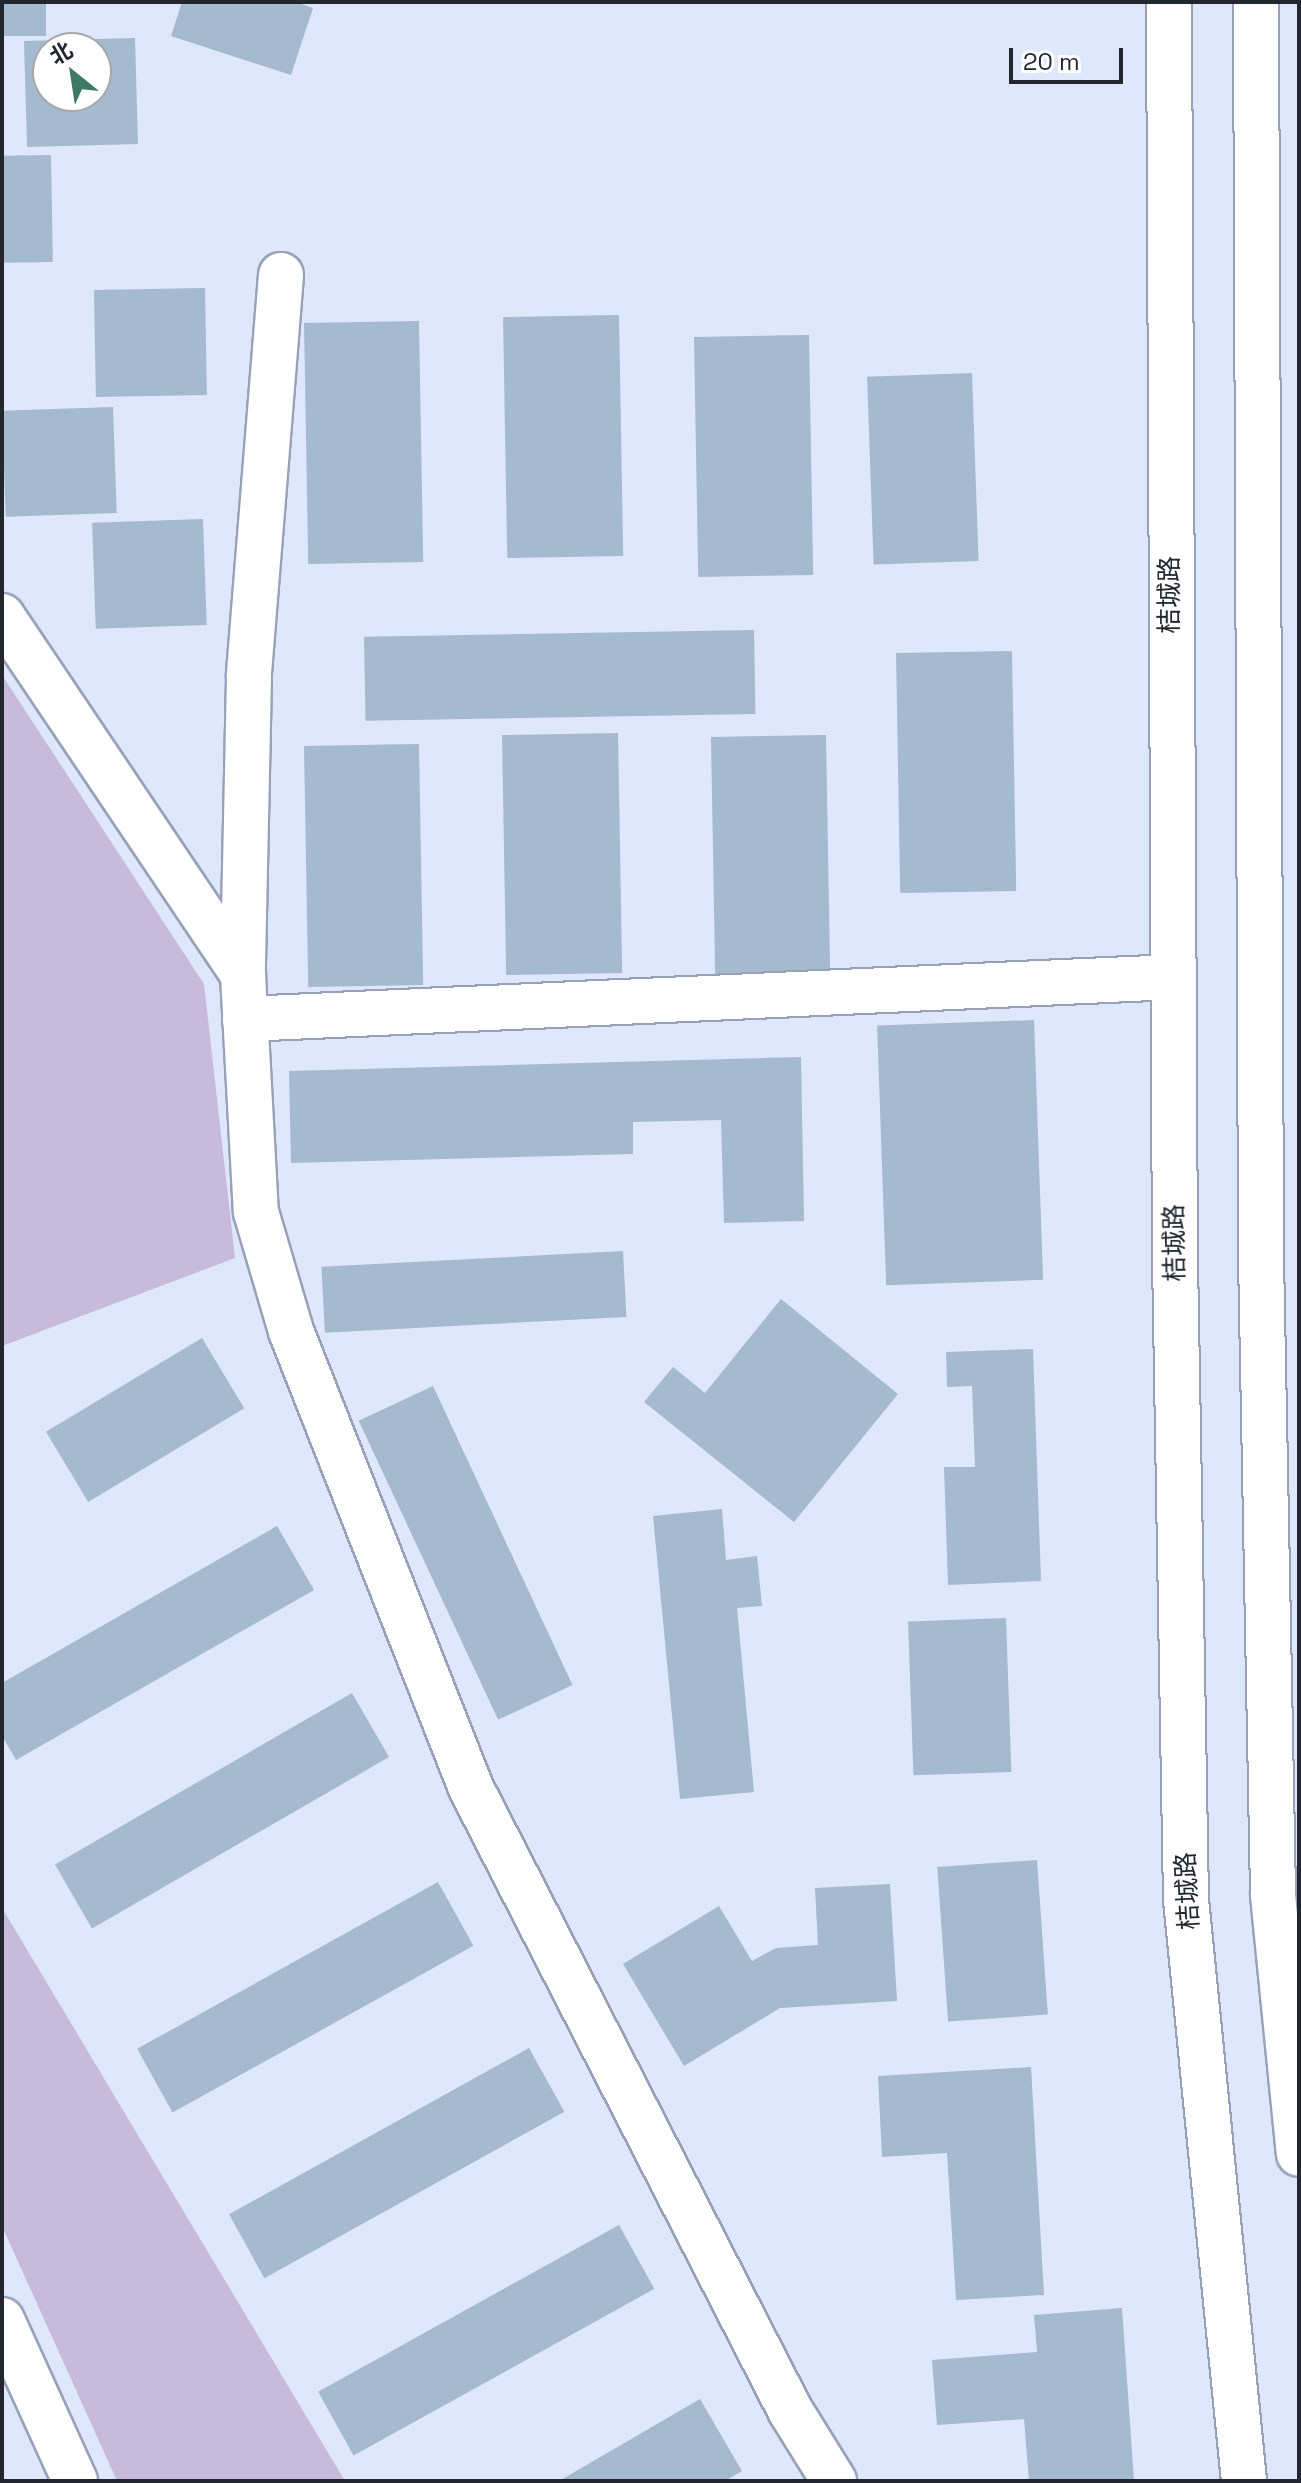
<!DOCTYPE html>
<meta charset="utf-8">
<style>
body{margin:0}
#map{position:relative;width:1301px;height:2483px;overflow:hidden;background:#dee7fb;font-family:"Space Grotesk","Noto Sans SC",sans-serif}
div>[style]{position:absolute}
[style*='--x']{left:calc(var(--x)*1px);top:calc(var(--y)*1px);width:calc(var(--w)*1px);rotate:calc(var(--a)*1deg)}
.green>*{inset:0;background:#c8bada}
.building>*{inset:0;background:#a5bace;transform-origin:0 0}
.roads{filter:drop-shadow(2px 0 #97a2b9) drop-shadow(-2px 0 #97a2b9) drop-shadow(0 2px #97a2b9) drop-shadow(0 -2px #97a2b9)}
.minor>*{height:44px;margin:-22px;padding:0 22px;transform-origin:22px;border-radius:22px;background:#fff}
.major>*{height:44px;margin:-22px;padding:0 22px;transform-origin:22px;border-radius:22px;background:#fff}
span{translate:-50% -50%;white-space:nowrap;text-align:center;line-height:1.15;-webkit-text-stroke:8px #fff;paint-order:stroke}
.street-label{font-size:26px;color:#22262f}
.frame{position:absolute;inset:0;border:4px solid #22262f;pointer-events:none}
.north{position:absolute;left:32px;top:32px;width:80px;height:80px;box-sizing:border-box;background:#fff;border:2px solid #a7a8ac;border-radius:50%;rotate:330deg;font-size:22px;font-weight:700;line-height:32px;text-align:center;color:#22262f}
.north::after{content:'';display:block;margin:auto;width:28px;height:36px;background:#3d7964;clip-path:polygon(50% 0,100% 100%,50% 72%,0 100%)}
.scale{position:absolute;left:1009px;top:48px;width:114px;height:36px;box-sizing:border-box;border:4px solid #22262f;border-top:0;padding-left:10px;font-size:24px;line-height:28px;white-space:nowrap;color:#22262f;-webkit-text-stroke:6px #fff;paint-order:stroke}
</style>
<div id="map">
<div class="green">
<i style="clip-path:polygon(2px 675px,204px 984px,235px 1258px,2px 1346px)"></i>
<i style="clip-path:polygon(2px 1908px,345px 2481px,117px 2481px,2px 2226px)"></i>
</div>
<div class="building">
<i style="left:2px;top:2px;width:44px;height:34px"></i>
<i style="clip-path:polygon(182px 2px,296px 2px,313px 8px,291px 75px,171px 36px)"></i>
<i style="clip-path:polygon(evenodd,135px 38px,138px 144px,27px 147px,24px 41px,135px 38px,48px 48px,96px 48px,96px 96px,48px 96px,48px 48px)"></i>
<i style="left:51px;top:155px;width:107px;height:49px;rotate:89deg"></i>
<i style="left:205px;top:288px;width:107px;height:111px;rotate:89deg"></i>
<i style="left:619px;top:315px;width:241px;height:116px;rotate:89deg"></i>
<i style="left:419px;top:321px;width:241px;height:115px;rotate:89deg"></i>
<i style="left:809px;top:335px;width:240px;height:115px;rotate:89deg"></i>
<i style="left:972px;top:373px;width:188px;height:105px;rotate:88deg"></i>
<i style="left:113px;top:407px;width:106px;height:111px;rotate:88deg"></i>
<i style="left:203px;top:519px;width:106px;height:111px;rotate:88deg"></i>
<i style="left:754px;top:630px;width:84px;height:390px;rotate:89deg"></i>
<i style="left:1012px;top:651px;width:240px;height:116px;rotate:89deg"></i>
<i style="left:618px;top:733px;width:240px;height:116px;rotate:89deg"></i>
<i style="left:826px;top:735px;width:241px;height:115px;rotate:89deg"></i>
<i style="left:419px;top:744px;width:241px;height:115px;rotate:89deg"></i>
<i style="left:1034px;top:1020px;width:260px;height:157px;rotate:88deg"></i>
<i style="clip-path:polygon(801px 1057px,804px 1221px,724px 1223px,721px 1120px,633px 1122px,633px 1154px,291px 1163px,289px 1071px)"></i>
<i style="left:623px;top:1251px;width:66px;height:302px;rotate:87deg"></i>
<i style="clip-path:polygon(781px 1299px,898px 1394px,794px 1522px,644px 1402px,673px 1367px,705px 1393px)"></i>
<i style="left:202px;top:1338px;width:82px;height:182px;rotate:59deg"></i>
<i style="clip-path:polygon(1033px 1349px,1041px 1581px,948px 1585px,944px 1467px,975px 1467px,972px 1386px,947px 1387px,946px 1352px)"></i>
<i style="left:433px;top:1386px;width:330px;height:82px;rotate:65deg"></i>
<i style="clip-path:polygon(722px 1509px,726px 1560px,757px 1556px,762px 1606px,737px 1608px,754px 1792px,680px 1799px,653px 1516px)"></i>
<i style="clip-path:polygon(277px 1526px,314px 1590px,16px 1760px,2px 1736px,2px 1683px)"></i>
<i style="left:1006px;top:1618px;width:154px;height:98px;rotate:88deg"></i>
<i style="left:352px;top:1693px;width:74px;height:343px;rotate:60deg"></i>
<i style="left:1037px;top:1860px;width:155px;height:100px;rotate:86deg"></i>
<i style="left:438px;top:1882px;width:73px;height:344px;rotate:61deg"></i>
<i style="clip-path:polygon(890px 1884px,897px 2001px,780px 2008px,684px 2066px,623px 1964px,719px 1906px,752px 1961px,776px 1948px,818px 1945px,815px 1888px)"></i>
<i style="left:529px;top:2048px;width:73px;height:343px;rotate:61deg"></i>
<i style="clip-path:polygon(1031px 2067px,1044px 2295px,956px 2300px,947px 2153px,882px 2157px,878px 2076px)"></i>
<i style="left:619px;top:2225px;width:73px;height:344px;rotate:61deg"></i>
<i style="clip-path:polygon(1122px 2308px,1134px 2481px,1029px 2481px,1024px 2419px,937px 2425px,932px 2360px,1037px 2352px,1034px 2315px)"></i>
<i style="clip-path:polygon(700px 2399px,742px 2471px,725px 2481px,559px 2481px)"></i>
</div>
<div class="roads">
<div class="minor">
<i style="--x:281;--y:275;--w:403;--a:94.6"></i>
<i style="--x:249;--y:677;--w:298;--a:91.2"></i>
<i style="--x:243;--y:975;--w:237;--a:86.9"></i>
<i style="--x:256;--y:1212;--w:124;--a:73.6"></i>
<i style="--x:291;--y:1331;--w:489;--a:68.5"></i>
<i style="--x:470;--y:1786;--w:701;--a:62.85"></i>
<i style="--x:790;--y:2410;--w:84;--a:58.2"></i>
<i style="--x:2;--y:616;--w:432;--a:56.1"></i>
<i style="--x:245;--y:1019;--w:929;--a:-2.59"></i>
</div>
<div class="major">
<i style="--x:1169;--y:2;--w:1256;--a:89.73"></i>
<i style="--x:1175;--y:1258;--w:642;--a:89.02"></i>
<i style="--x:1186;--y:1900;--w:584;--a:84.3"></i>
<i style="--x:1256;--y:2;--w:1255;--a:89.77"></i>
<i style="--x:1261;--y:1257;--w:638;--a:88.92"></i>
<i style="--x:1273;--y:1895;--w:260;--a:84.3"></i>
<i style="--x:2;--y:2320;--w:177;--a:65.6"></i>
</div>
</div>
<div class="street-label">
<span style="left:1170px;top:595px;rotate:-90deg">桔城路</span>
<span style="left:1175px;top:1243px;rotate:-91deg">桔城路</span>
<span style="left:1188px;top:1891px;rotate:-93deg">桔城路</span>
</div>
<div class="frame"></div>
<div class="north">北</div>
<div class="scale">20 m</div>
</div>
